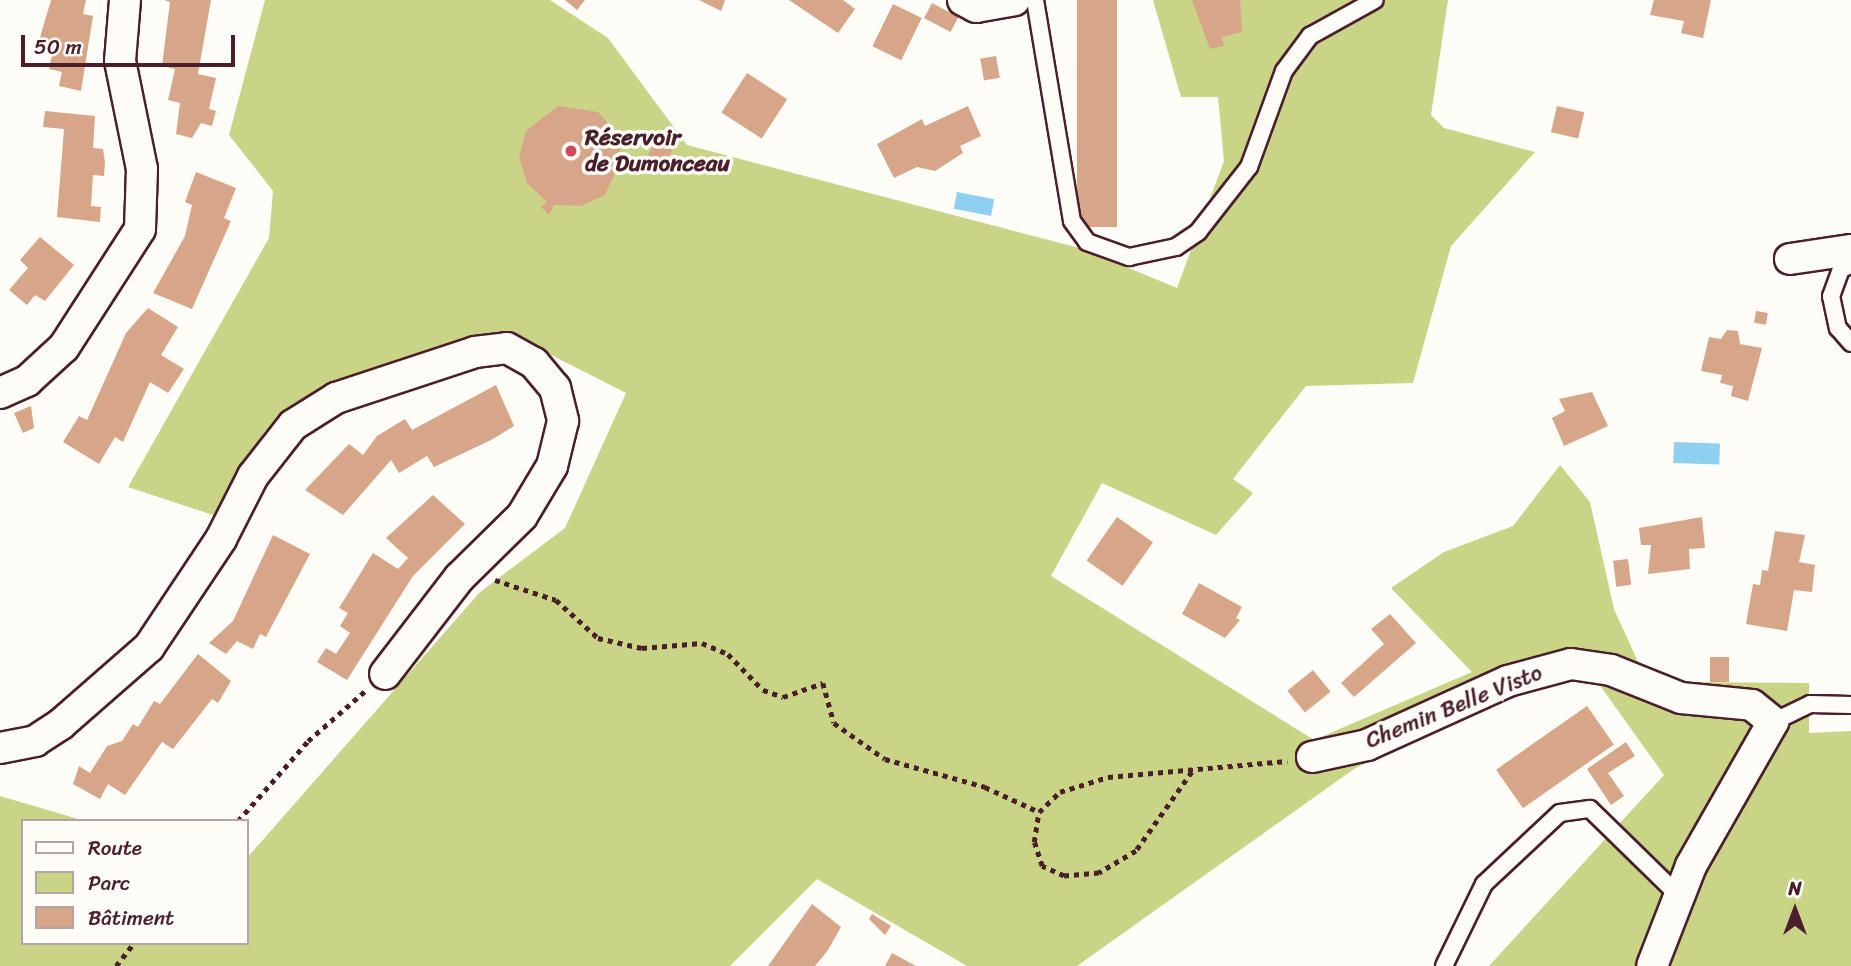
<!DOCTYPE html>
<meta charset="utf-8">
<style>
body{margin:0}
#map{position:relative;width:1851px;height:966px;overflow:hidden;background:#fdfcf7;font-family:Sriracha,sans-serif}
div>[style]{position:absolute}
[style*='--x']{left:calc(var(--x)*1px);top:calc(var(--y)*1px);width:calc(var(--w)*1px);rotate:calc(var(--a)*1deg)}
.green>*{inset:0;background:#c9d487}
.water>*{inset:0;background:#8fcff0;transform-origin:0 0}
.building>*{inset:0;background:#d7a689;transform-origin:0 0}
.path>*{height:4.5px;margin-top:-2.25px;transform-origin:0;background:repeating-linear-gradient(90deg,#4a1f2b 0 5px,transparent 0 10px)}
.roads{filter:drop-shadow(2px 0 #4a1f2b) drop-shadow(-2px 0 #4a1f2b) drop-shadow(0 2px #4a1f2b) drop-shadow(0 -2px #4a1f2b)}
.lane>*{height:16px;margin:-8px;padding:0 8px;transform-origin:8px;border-radius:8px;background:#fdfcf7}
.street>*{height:30px;margin:-15px;padding:0 15px;transform-origin:15px;border-radius:15px;background:#fdfcf7}
.dots>*{width:19px;height:19px;translate:-50% -50%;box-sizing:border-box;border:4px solid #fdfcf7;border-radius:50%}
span{translate:-50% -50%;white-space:nowrap;text-align:center;line-height:1.15;-webkit-text-stroke:7px #fdfcf7;paint-order:stroke}
.poi-label{font-size:23px;color:#4a1f2b;font-weight:700}
.left{translate:0 -50%;text-align:left}
.street-label{font-size:23px;color:#4a1f2b}
.legend{position:absolute;left:21px;top:819px;width:228px;height:126px;box-sizing:border-box;background:#fdfcf7;border:2px solid #b5a4a5;margin:0;padding:9px 12px;list-style:none;font-size:21px;color:#4a1f2b}
.legend li{display:flex;align-items:center;gap:14px;height:35px}
.legend b{width:35px;border:2px solid #b5a4a5}
.north{position:absolute;left:1760px;top:875px;width:70px;height:70px;-webkit-text-stroke:5px #fdfcf7;paint-order:stroke;rotate:0deg;font-size:19px;font-weight:700;line-height:28px;text-align:center;color:#4a1f2b}
.north::after{content:'';display:block;margin:auto;width:24px;height:32px;background:#4a1f2b;clip-path:polygon(50% 0,100% 100%,50% 72%,0 100%)}
.scale{position:absolute;left:21px;top:35px;width:214px;height:32px;box-sizing:border-box;border:4px solid #4a1f2b;border-top:0;padding-left:9px;font-size:21px;line-height:24px;white-space:nowrap;color:#4a1f2b;-webkit-text-stroke:5px #fdfcf7;paint-order:stroke}
</style>
<div id="map">
<div class="green">
<i style="clip-path:polygon(265px 0,550px 0,608px 38px,687px 145px,1083px 249px,1177px 288px,1224px 161px,1218px 97px,1181px 97px,1153px 0,1448px 0,1431px 115px,1444px 128px,1535px 152px,1451px 246px,1413px 383px,1306px 386px,1233px 479px,1253px 493px,1216px 535px,1102px 483px,1051px 576px,1314px 740px,1472px 672px,1391px 588px,1444px 552px,1513px 526px,1560px 465px,1590px 502px,1614px 609px,1644px 675px,1664px 682px,1809px 683px,1809px 733px,1851px 731px,1851px 966px,1489px 966px,1664px 775px,1596px 680px,1569px 672px,1517px 687px,1354px 769px,1077px 966px,967px 966px,817px 879px,730px 966px,0 966px,0 796px,85px 821px,23px 821px,23px 943px,247px 943px,247px 858px,480px 592px,565px 528px,626px 393px,504px 331px,415px 355px,315px 393px,265px 431px,216px 516px,128px 487px,269px 238px,273px 191px,229px 135px)"></i>
</div>
<div class="water">
<i style="left:957px;top:192px;width:38px;height:17px;rotate:11deg"></i>
<i style="left:1674px;top:442px;width:46px;height:21px;rotate:2deg"></i>
</div>
<div class="building">
<i style="clip-path:polygon(51px 0,86px 0,83px 14px,93px 16px,81px 91px,59px 86px,62px 72px,49px 69px,52px 55px,36px 51px)"></i>
<i style="clip-path:polygon(164px 0,211px 0,198px 74px,216px 78px,209px 109px,216px 111px,212px 126px,201px 123px,192px 138px,176px 134px,180px 103px,168px 100px,175px 69px,162px 66px,170px 2px)"></i>
<i style="clip-path:polygon(565px 0,585px 0,577px 10px)"></i>
<i style="clip-path:polygon(699px 0,725px 0,721px 11px)"></i>
<i style="clip-path:polygon(789px 0,843px 0,855px 9px,838px 33px)"></i>
<i style="left:1077px;top:0;width:40px;height:227px"></i>
<i style="clip-path:polygon(1192px 0,1240px 0,1242px 32px,1222px 37px,1224px 46px,1210px 49px)"></i>
<i style="clip-path:polygon(1654px 0,1711px 0,1703px 38px,1681px 33px,1684px 21px,1650px 15px)"></i>
<i style="left:932px;top:3px;width:30px;height:17px;rotate:28deg"></i>
<i style="left:893px;top:4px;width:32px;height:47px;rotate:26deg"></i>
<i style="left:996px;top:56px;width:22px;height:16px;rotate:80deg"></i>
<i style="left:747px;top:73px;width:48px;height:47px;rotate:33deg"></i>
<i style="clip-path:polygon(558px 106px,598px 112px,616px 132px,622px 158px,605px 195px,581px 206px,554px 205px,549px 215px,541px 207px,547px 202px,527px 183px,519px 157px,526px 131px)"></i>
<i style="clip-path:polygon(968px 106px,981px 136px,960px 146px,963px 153px,935px 171px,917px 167px,894px 178px,877px 144px,922px 119px,925px 126px)"></i>
<i style="left:1557px;top:106px;width:28px;height:27px;rotate:13deg"></i>
<i style="clip-path:polygon(45px 111px,95px 116px,93px 148px,103px 149px,105px 162px,104px 176px,93px 175px,91px 206px,101px 207px,100px 222px,57px 217px,64px 129px,43px 127px)"></i>
<i style="left:654px;top:142px;width:20px;height:23px;rotate:24deg"></i>
<i style="clip-path:polygon(196px 172px,236px 188px,224px 218px,231px 221px,192px 309px,153px 293px,185px 236px,192px 205px,185px 202px)"></i>
<i style="clip-path:polygon(40px 237px,74px 265px,45px 301px,35px 295px,27px 305px,9px 290px,28px 268px,20px 260px)"></i>
<i style="clip-path:polygon(148px 308px,178px 327px,161px 355px,184px 369px,168px 393px,150px 382px,123px 442px,115px 437px,99px 464px,63px 442px,79px 416px,87px 420px,126px 333px)"></i>
<i style="left:1756px;top:311px;width:12px;height:12px;rotate:9deg"></i>
<i style="clip-path:polygon(1727px 330px,1738px 331px,1740px 344px,1762px 348px,1748px 401px,1731px 396px,1733px 386px,1720px 383px,1722px 375px,1701px 371px,1709px 337px,1721px 339px)"></i>
<i style="clip-path:polygon(496px 385px,514px 426px,491px 440px,434px 467px,427px 456px,399px 473px,391px 460px,343px 515px,305px 490px,349px 444px,363px 455px,377px 436px,405px 419px,412px 430px)"></i>
<i style="clip-path:polygon(1592px 392px,1608px 426px,1564px 446px,1552px 418px,1565px 411px,1559px 399px)"></i>
<i style="clip-path:polygon(31px 406px,34px 428px,23px 433px,14px 413px)"></i>
<i style="clip-path:polygon(433px 495px,465px 524px,413px 576px,347px 680px,317px 662px,326px 648px,336px 654px,350px 633px,340px 626px,348px 613px,339px 608px,373px 553px,398px 569px,408px 558px,386px 538px)"></i>
<i style="left:1117px;top:517px;width:44px;height:53px;rotate:35deg"></i>
<i style="clip-path:polygon(1702px 517px,1705px 548px,1689px 549px,1690px 569px,1648px 574px,1651px 545px,1641px 545px,1639px 528px)"></i>
<i style="clip-path:polygon(1775px 531px,1805px 535px,1799px 562px,1815px 565px,1812px 592px,1794px 590px,1787px 631px,1746px 624px,1753px 584px,1760px 585px,1762px 570px,1768px 571px)"></i>
<i style="clip-path:polygon(273px 535px,310px 554px,266px 637px,260px 634px,253px 649px,237px 641px,226px 654px,209px 643px,233px 621px)"></i>
<i style="left:1628px;top:559px;width:26px;height:15px;rotate:83deg"></i>
<i style="clip-path:polygon(1199px 583px,1242px 607px,1236px 618px,1240px 620px,1225px 638px,1182px 614px)"></i>
<i style="clip-path:polygon(1390px 614px,1416px 643px,1354px 697px,1341px 683px,1384px 644px,1371px 629px)"></i>
<i style="clip-path:polygon(198px 654px,231px 681px,218px 703px,212px 699px,173px 749px,162px 742px,125px 795px,108px 784px,100px 799px,73px 784px,79px 766px,90px 773px,107px 746px,122px 741px,133px 724px,138px 727px,154px 701px,160px 704px)"></i>
<i style="left:1710px;top:657px;width:19px;height:25px"></i>
<i style="left:1313px;top:670px;width:28px;height:33px;rotate:51deg"></i>
<i style="left:1587px;top:706px;width:47px;height:111px;rotate:55deg"></i>
<i style="clip-path:polygon(1626px 742px,1635px 756px,1608px 773px,1624px 796px,1611px 805px,1587px 769px)"></i>
<i style="clip-path:polygon(812px 904px,841px 927px,828px 950px,815px 966px,768px 966px)"></i>
<i style="clip-path:polygon(872px 914px,891px 926px,885px 935px,869px 919px)"></i>
<i style="clip-path:polygon(892px 953px,916px 966px,885px 966px)"></i>
</div>
<div class="path">
<i style="--x:495;--y:580;--w:64;--a:18.2"></i>
<i style="--x:556;--y:600;--w:57;--a:42.1"></i>
<i style="--x:598;--y:638;--w:45;--a:12.8"></i>
<i style="--x:642;--y:648;--w:60;--a:-4.8"></i>
<i style="--x:702;--y:643;--w:28;--a:23"></i>
<i style="--x:728;--y:654;--w:50;--a:45.8"></i>
<i style="--x:763;--y:690;--w:21;--a:19"></i>
<i style="--x:783;--y:697;--w:42;--a:-19.3"></i>
<i style="--x:823;--y:683;--w:41;--a:74.6"></i>
<i style="--x:834;--y:723;--w:62;--a:35.2"></i>
<i style="--x:885;--y:759;--w:104;--a:15.6"></i>
<i style="--x:985;--y:787;--w:60;--a:24.8"></i>
<i style="--x:1192;--y:772;--w:97;--a:125.3"></i>
<i style="--x:1136;--y:851;--w:43;--a:149.3"></i>
<i style="--x:1099;--y:873;--w:35;--a:175"></i>
<i style="--x:1064;--y:876;--w:24;--a:-156"></i>
<i style="--x:1042;--y:866;--w:25;--a:-108"></i>
<i style="--x:1034;--y:842;--w:30;--a:-81"></i>
<i style="--x:1039;--y:812;--w:29;--a:-44"></i>
<i style="--x:1060;--y:792;--w:50;--a:-17.4"></i>
<i style="--x:1108;--y:777;--w:180;--a:-5.1"></i>
<i style="--x:238;--y:821;--w:106;--a:-48.8"></i>
<i style="--x:308;--y:741;--w:76;--a:-41.3"></i>
<i style="--x:116;--y:966;--w:29;--a:-52"></i>
</div>
<div class="roads">
<div class="lane">
<i style="--x:1035;--y:0;--w:224;--a:80.5"></i>
<i style="--x:1072;--y:221;--w:26;--a:54"></i>
<i style="--x:1087;--y:242;--w:45;--a:19.7"></i>
<i style="--x:1129;--y:257;--w:48;--a:-12"></i>
<i style="--x:1176;--y:247;--w:27;--a:-34"></i>
<i style="--x:1198;--y:232;--w:83;--a:-51.9"></i>
<i style="--x:1249;--y:167;--w:102;--a:-70"></i>
<i style="--x:1284;--y:71;--w:44;--a:-53.4"></i>
<i style="--x:1310;--y:36;--w:74;--a:-29"></i>
<i style="--x:1851;--y:265;--w:11;--a:158"></i>
<i style="--x:1841;--y:269;--w:29;--a:110"></i>
<i style="--x:1831;--y:296;--w:33;--a:78"></i>
<i style="--x:1838;--y:328;--w:20;--a:49"></i>
<i style="--x:1773;--y:722;--w:41;--a:-25.9"></i>
<i style="--x:1810;--y:704;--w:41;--a:1.4"></i>
<i style="--x:1444;--y:966;--w:91;--a:-64"></i>
<i style="--x:1484;--y:884;--w:104;--a:-43.1"></i>
<i style="--x:1560;--y:813;--w:30;--a:-8"></i>
<i style="--x:1590;--y:809;--w:122;--a:44.3"></i>
</div>
<div class="street">
<i style="--x:963;--y:0;--w:15;--a:28"></i>
<i style="--x:976;--y:7;--w:39;--a:-10"></i>
<i style="--x:1790;--y:259;--w:62;--a:-8.4"></i>
<i style="--x:0;--y:393;--w:30;--a:-24"></i>
<i style="--x:27;--y:381;--w:50;--a:-42.6"></i>
<i style="--x:64;--y:347;--w:140;--a:-57.2"></i>
<i style="--x:140;--y:229;--w:60;--a:-88.1"></i>
<i style="--x:142;--y:169;--w:110;--a:-101.5"></i>
<i style="--x:120;--y:61;--w:61;--a:-85.3"></i>
<i style="--x:0;--y:748;--w:36;--a:-11"></i>
<i style="--x:35;--y:741;--w:31;--a:-33"></i>
<i style="--x:61;--y:724;--w:117;--a:-41.2"></i>
<i style="--x:149;--y:647;--w:130;--a:-56.3"></i>
<i style="--x:221;--y:539;--w:71;--a:-63.1"></i>
<i style="--x:253;--y:476;--w:65;--a:-51.9"></i>
<i style="--x:293;--y:425;--w:51;--a:-32.1"></i>
<i style="--x:336;--y:398;--w:146;--a:-18.3"></i>
<i style="--x:475;--y:352;--w:32;--a:-7"></i>
<i style="--x:507;--y:348;--w:31;--a:29"></i>
<i style="--x:534;--y:363;--w:33;--a:50"></i>
<i style="--x:555;--y:388;--w:34;--a:76"></i>
<i style="--x:563;--y:421;--w:46;--a:103.7"></i>
<i style="--x:552;--y:466;--w:58;--a:121"></i>
<i style="--x:522;--y:516;--w:88;--a:135.5"></i>
<i style="--x:459;--y:578;--w:121;--a:127.6"></i>
<i style="--x:1312;--y:757;--w:56;--a:-12.3"></i>
<i style="--x:1367;--y:745;--w:155;--a:-24.4"></i>
<i style="--x:1508;--y:681;--w:65;--a:-15.1"></i>
<i style="--x:1571;--y:664;--w:40;--a:8.5"></i>
<i style="--x:1611;--y:670;--w:75;--a:21.8"></i>
<i style="--x:1681;--y:698;--w:71;--a:5.6"></i>
<i style="--x:1752;--y:705;--w:27;--a:39"></i>
<i style="--x:1773;--y:722;--w:166;--a:119.7"></i>
<i style="--x:1691;--y:866;--w:107;--a:111.3"></i>
</div>
</div>
<div class="dots">
<i style="left:571px;top:151px;background:#d1495b"></i>
</div>
<div class="poi-label">
<span class="left" style="left:585px;top:151px">Réservoir<br>de Dumonceau</span>
</div>
<div class="street-label">
<span style="left:1454px;top:707px;rotate:-22deg">Chemin Belle Visto</span>
</div>
<ul class="legend">
<li><b style="height:9px;background:#fdfcf7"></b>Route</li>
<li><b style="height:19px;background:#c9d487"></b>Parc</li>
<li><b style="height:19px;background:#d7a689"></b>Bâtiment</li>
</ul>
<div class="north">N</div>
<div class="scale">50 m</div>
</div>
